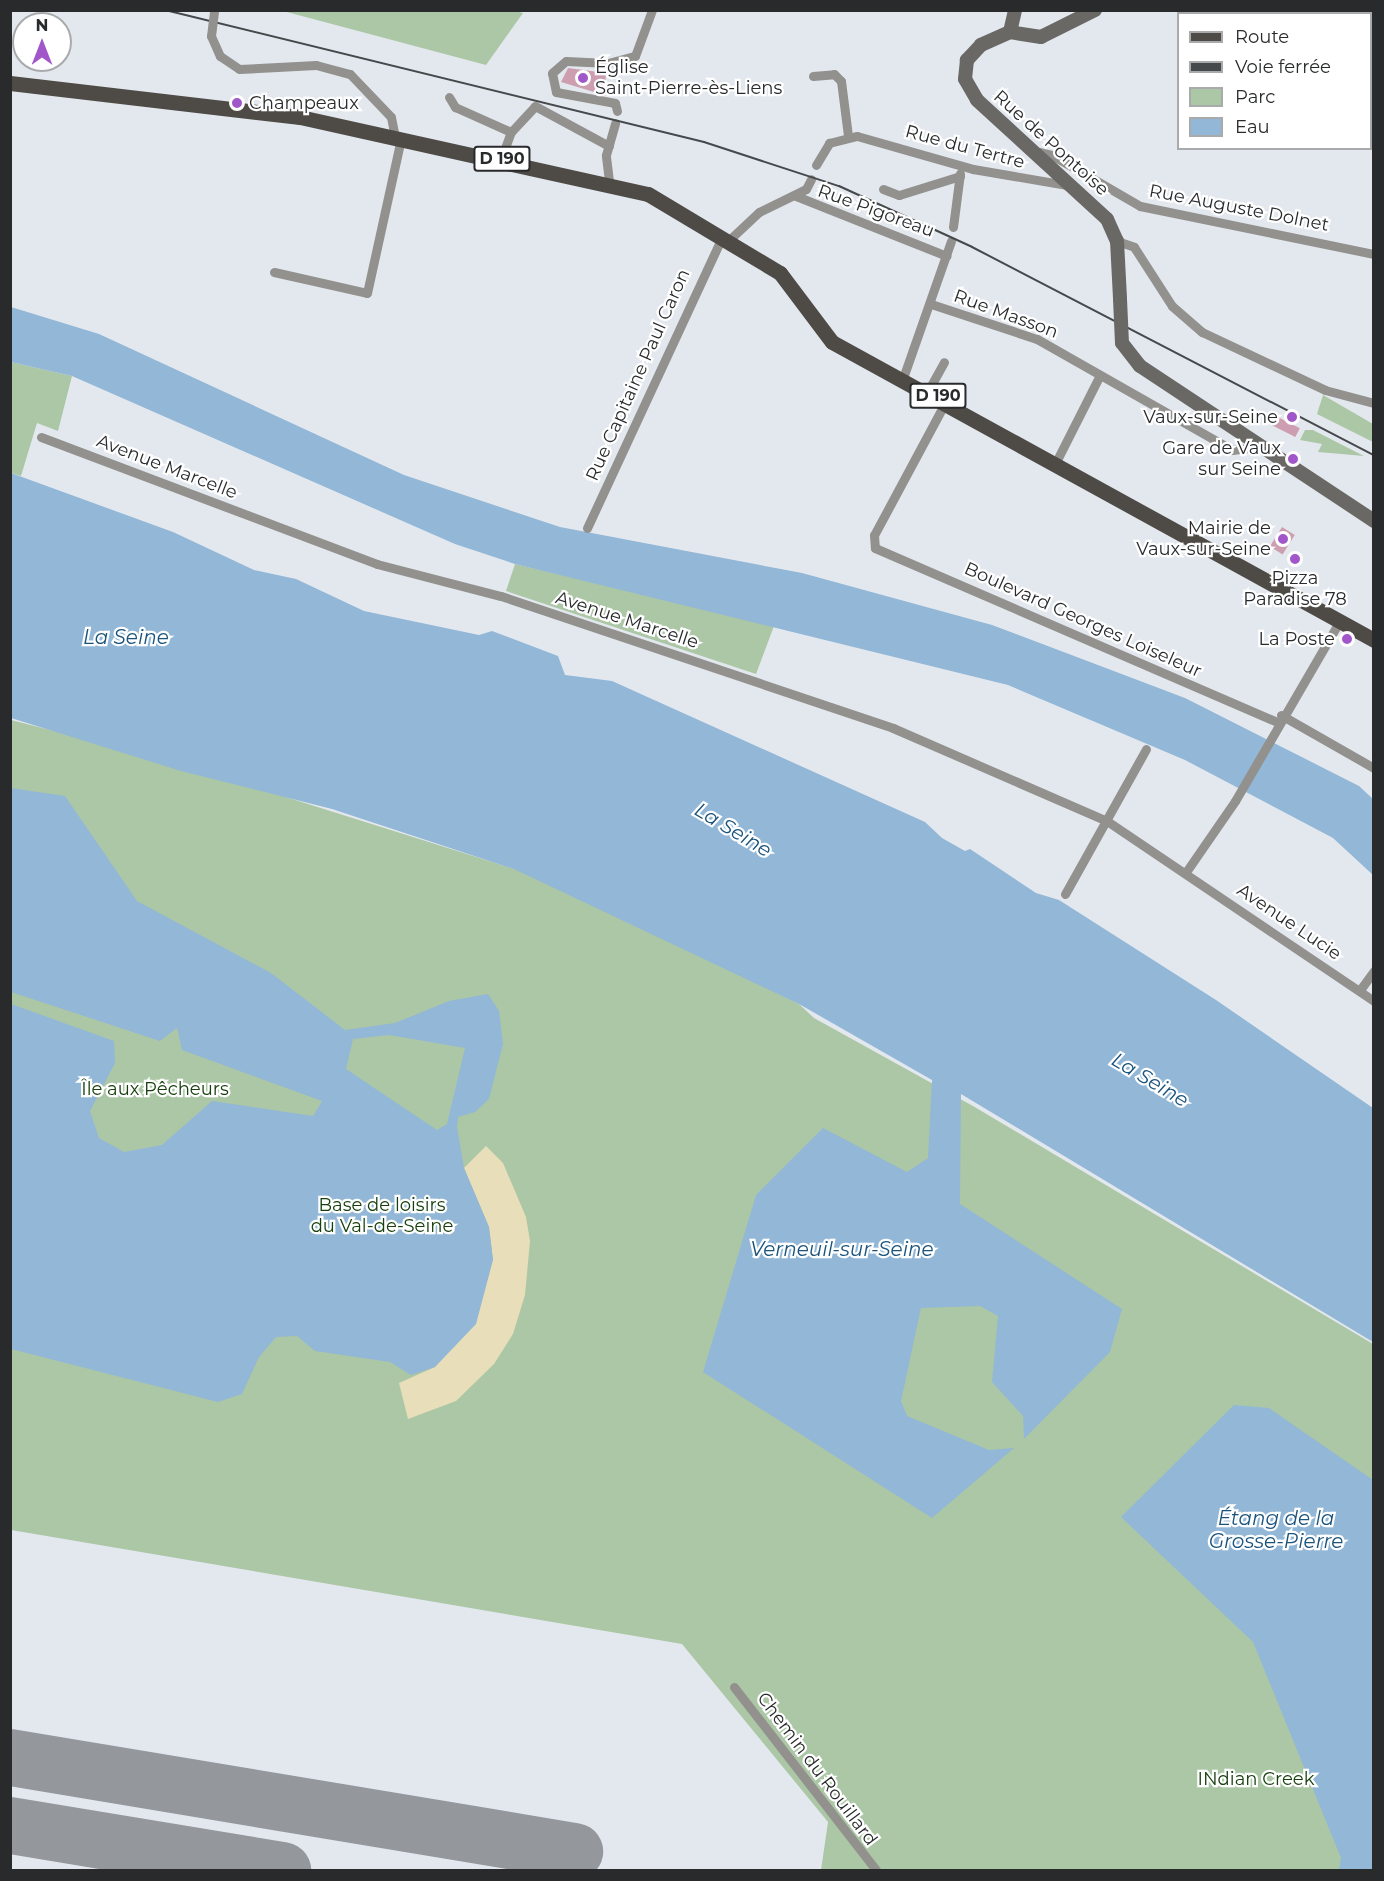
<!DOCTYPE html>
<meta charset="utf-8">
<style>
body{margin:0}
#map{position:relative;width:1384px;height:1881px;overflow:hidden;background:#e3e8ef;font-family:Montserrat,sans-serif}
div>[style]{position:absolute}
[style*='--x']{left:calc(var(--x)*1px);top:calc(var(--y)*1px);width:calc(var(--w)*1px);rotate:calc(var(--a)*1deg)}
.green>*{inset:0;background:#acc7a6}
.sand>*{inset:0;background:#e8deb9}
.water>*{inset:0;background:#92b7d7}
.runway>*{height:57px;margin:-28.5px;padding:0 28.5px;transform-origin:28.5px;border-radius:28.5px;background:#94989d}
.building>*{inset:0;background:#cd9eaf;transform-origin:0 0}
.street>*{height:9px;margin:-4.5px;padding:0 4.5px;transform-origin:4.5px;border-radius:4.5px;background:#92918e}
.secondary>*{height:14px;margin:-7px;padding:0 7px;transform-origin:7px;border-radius:7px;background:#6a6864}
.primary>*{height:15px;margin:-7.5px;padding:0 7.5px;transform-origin:7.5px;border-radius:7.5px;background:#4e4b46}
.rail>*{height:2px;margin:-1px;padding:0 1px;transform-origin:1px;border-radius:1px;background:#46494b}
.street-bridge>*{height:9px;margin:-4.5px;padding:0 4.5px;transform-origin:4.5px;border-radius:4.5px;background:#92918e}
.secondary-bridge>*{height:14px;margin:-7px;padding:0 7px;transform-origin:7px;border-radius:7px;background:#6a6864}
.dots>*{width:16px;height:16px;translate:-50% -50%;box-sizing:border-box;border:3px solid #fff;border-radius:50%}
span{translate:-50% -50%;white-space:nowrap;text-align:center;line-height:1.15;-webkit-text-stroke:4.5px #fff;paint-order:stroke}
.shield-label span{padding:2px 4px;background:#fff;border:2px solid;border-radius:4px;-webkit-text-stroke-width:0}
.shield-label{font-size:16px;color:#282a2c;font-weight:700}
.poi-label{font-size:18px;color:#282a2c}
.left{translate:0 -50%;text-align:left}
.right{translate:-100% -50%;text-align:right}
.street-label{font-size:18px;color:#282a2c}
.park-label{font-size:18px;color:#18400e}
.water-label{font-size:20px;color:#1a537c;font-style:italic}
.frame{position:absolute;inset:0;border:12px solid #282a2c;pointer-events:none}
.legend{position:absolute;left:1177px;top:12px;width:195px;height:138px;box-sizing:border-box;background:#fff;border:2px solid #a9aaab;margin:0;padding:8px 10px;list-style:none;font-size:18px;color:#282a2c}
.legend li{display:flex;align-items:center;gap:12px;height:30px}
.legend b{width:30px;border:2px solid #a9aaab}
.north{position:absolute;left:12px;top:12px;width:60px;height:60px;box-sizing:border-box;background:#fff;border:2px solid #a9aaab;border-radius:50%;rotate:0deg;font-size:16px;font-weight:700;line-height:24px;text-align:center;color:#282a2c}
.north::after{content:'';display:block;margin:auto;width:21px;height:27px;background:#a157ca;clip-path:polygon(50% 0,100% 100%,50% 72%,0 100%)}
</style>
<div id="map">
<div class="green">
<i style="clip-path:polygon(512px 10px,523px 13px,486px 65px,283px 11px)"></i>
<i style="clip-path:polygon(11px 362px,72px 376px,58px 431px,37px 423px,21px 476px,11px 473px)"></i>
<i style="clip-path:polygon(1323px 395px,1373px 424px,1373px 442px,1317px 414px)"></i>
<i style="clip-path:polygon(1305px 430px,1313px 430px,1364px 456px,1318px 452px,1322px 444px,1300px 440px)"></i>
<i style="clip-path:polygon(515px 564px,742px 617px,774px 626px,756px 674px,506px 591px)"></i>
<i style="clip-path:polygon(11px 720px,165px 759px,569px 886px,799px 1004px,814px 1018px,973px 1106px,1373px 1344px,1373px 1870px,821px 1870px,828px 1822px,682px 1644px,11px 1530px)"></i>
</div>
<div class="sand">
<i style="clip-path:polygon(486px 1146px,503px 1163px,526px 1217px,530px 1241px,525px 1295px,513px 1334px,494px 1364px,456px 1401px,408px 1419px,399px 1383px,435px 1367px,493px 1260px,489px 1227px,464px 1168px)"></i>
</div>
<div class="water">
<i style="clip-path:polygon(11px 307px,99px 334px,404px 475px,560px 527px,802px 573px,992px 625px,1185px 698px,1359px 786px,1373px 799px,1373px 875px,1333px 838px,1185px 760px,1008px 685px,515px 564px,455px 544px,72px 376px,11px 362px)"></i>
<i style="clip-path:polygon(11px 473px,173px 532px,254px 570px,296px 579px,364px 611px,479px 635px,492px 631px,558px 656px,565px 675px,612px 681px,925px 822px,942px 838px,965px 851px,970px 849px,1036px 893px,1059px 900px,1216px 1000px,1373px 1108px,1373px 1342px,961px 1094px,960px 1204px,1122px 1309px,1110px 1352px,1024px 1439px,1023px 1416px,992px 1382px,998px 1316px,980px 1306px,921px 1308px,901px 1401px,907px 1416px,989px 1450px,1014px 1448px,932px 1518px,703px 1372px,756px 1195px,823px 1128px,907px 1172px,928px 1158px,932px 1080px,799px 1004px,514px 869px,332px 809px,181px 771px,11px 718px)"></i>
<i style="clip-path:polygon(evenodd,11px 788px,65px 796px,137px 901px,271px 973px,345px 1030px,395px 1023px,449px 1001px,488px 994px,499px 1011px,503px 1044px,489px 1099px,475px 1112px,458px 1117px,457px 1127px,464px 1168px,489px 1227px,493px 1260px,476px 1324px,435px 1367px,411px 1375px,390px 1362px,315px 1351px,297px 1336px,276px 1337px,259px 1357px,242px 1394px,218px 1402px,11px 1349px,11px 1004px,114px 1041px,115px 1063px,90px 1111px,99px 1138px,124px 1152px,162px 1145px,212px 1101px,313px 1116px,322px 1101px,182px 1050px,177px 1028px,160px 1041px,11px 992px,11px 788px,389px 1035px,465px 1048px,447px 1124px,437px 1130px,346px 1069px,353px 1039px,389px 1035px)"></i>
<i style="clip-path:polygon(1234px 1405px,1269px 1408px,1373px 1480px,1373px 1870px,1339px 1870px,1341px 1858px,1253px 1642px,1121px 1517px)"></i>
</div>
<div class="runway">
<i style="--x:10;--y:1757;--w:572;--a:9.46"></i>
<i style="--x:10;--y:1825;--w:276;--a:9.4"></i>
</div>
<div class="building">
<i style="clip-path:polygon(568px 68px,606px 73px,605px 88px,594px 92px,561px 82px)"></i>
<i style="left:1274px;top:415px;width:29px;height:10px;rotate:27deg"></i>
<i style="left:1282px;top:527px;width:15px;height:23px;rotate:32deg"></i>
</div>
<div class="street">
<i style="--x:1369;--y:10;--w:6;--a:31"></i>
<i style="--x:1189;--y:14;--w:4;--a:-76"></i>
<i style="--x:211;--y:36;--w:22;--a:66"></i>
<i style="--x:220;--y:56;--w:23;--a:34"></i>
<i style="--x:239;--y:69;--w:77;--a:-3"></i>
<i style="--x:316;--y:65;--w:35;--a:15"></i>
<i style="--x:350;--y:74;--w:59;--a:46.4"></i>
<i style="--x:391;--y:117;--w:21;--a:79"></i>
<i style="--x:813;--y:76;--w:21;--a:-5"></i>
<i style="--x:834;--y:74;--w:10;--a:45"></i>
<i style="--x:841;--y:81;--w:55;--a:82.7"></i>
<i style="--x:1370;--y:80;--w:6;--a:-51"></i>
<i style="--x:449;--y:97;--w:12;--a:59"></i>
<i style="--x:455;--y:107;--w:61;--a:24.1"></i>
<i style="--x:617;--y:111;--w:8;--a:-104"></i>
<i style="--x:615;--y:103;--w:60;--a:-169.4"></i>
<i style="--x:556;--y:92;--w:19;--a:-102"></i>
<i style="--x:552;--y:73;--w:18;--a:-41"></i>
<i style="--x:566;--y:61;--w:42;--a:2.7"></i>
<i style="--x:608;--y:63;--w:28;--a:-15"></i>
<i style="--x:635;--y:56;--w:49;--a:-69.7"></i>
<i style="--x:1039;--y:152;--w:13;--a:13"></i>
<i style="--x:1052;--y:155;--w:102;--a:30.1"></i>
<i style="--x:1140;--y:206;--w:239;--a:11.6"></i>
<i style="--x:501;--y:159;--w:29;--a:-70"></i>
<i style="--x:511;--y:132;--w:35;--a:-47"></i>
<i style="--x:535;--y:106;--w:84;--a:28.4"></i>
<i style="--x:816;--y:165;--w:26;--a:-59"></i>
<i style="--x:829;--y:143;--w:29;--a:-14"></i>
<i style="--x:857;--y:136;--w:121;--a:15.9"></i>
<i style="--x:973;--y:169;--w:100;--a:9.7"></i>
<i style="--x:609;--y:181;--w:26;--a:-97"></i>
<i style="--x:606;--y:155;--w:33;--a:-74"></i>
<i style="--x:883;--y:189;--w:17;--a:21"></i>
<i style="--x:899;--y:195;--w:64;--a:-17.3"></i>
<i style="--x:796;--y:196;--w:162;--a:21.7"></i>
<i style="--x:953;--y:227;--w:54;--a:-82.6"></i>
<i style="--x:728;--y:241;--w:42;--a:-43.1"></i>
<i style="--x:759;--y:212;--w:52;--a:-26.1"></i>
<i style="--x:806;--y:189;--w:11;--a:-63"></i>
<i style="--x:1117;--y:241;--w:18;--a:19"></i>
<i style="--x:1134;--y:247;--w:70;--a:57.2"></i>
<i style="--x:1172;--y:306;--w:40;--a:41"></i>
<i style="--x:1202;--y:332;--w:136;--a:25.2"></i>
<i style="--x:1325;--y:390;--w:51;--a:14.9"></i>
<i style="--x:274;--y:272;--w:95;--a:12.7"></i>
<i style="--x:367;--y:293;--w:158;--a:-77.6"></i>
<i style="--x:931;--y:304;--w:112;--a:18.3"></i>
<i style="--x:1037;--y:339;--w:224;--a:29.6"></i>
<i style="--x:1232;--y:450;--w:26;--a:-7"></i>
<i style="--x:903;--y:378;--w:145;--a:-70.7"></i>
<i style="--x:928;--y:391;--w:33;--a:-61"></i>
<i style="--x:946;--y:401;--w:152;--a:118.2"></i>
<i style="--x:874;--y:535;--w:13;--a:86"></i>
<i style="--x:875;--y:548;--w:438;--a:23.4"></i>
<i style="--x:41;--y:437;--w:359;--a:20.7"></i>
<i style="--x:377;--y:564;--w:128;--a:14.5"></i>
<i style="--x:501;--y:596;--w:414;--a:18.6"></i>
<i style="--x:893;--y:728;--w:233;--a:23.5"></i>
<i style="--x:1107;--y:821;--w:322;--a:34"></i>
<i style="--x:1056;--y:462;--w:95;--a:-63.2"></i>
<i style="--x:587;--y:528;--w:321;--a:-65.1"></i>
<i style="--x:1281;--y:715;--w:107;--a:29.7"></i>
<i style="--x:1186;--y:872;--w:86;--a:-55.4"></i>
<i style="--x:1235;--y:801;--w:207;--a:-59.8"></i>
<i style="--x:1065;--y:894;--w:166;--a:-60.8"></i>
<i style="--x:1360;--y:990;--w:24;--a:-54"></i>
<i style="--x:734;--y:1687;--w:232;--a:52.2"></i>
</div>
<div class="secondary">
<i style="--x:1095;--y:10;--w:60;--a:153.4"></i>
<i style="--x:1041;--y:37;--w:31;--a:-171"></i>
<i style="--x:1010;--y:32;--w:32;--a:156"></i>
<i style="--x:981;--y:45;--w:21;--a:133"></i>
<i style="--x:967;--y:60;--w:19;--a:96"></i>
<i style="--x:965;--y:79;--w:24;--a:60"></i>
<i style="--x:977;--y:100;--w:176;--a:42.5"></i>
<i style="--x:1107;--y:219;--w:24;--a:66"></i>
<i style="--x:1117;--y:241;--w:58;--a:87"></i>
<i style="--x:1010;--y:32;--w:23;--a:-77"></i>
<i style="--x:1122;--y:343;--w:29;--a:52"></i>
<i style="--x:1140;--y:366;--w:281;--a:33.5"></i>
</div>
<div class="primary">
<i style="--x:10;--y:83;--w:292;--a:6.7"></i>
<i style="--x:300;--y:117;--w:356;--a:12.5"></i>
<i style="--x:648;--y:194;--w:154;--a:30.9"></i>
<i style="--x:780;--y:273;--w:86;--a:53"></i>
<i style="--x:832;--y:342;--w:619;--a:28.8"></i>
</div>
<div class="rail">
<i style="--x:165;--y:10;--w:555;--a:13.76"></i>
<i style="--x:704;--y:142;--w:142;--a:18.1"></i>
<i style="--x:839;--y:186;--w:146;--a:24.6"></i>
<i style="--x:972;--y:247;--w:453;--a:27.4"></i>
</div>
<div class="street-bridge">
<i style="--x:211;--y:36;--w:26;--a:-83"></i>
</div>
<div class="secondary-bridge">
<i style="--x:1120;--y:299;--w:44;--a:87.4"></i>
</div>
<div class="dots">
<i style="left:583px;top:78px;background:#a157ca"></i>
<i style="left:237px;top:103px;background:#a157ca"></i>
<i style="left:1292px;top:417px;background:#a157ca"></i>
<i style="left:1293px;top:459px;background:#a157ca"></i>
<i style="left:1283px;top:539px;background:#a157ca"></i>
<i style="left:1295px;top:559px;background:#a157ca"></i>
<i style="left:1347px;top:639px;background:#a157ca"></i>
</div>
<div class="shield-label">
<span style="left:502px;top:159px">D 190</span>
<span style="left:938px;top:396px">D 190</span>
</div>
<div class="poi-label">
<span class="left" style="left:595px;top:78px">Église<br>Saint-Pierre-ès-Liens</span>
<span class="left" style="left:249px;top:103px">Champeaux</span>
<span class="right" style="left:1278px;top:417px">Vaux-sur-Seine</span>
<span class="right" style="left:1281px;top:459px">Gare de Vaux<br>sur Seine</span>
<span class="right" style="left:1271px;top:539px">Mairie de<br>Vaux-sur-Seine</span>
<span style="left:1295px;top:589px">Pizza<br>Paradise 78</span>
<span class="right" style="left:1335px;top:639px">La Poste</span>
</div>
<div class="street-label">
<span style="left:1051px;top:143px;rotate:42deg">Rue de Pontoise</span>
<span style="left:965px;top:147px;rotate:15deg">Rue du Tertre</span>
<span style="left:1239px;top:208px;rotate:11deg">Rue Auguste Dolnet</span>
<span style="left:876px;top:211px;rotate:20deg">Rue Pigoreau</span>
<span style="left:1006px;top:314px;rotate:20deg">Rue Masson</span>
<span style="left:638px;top:375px;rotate:-66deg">Rue Capitaine Paul Caron</span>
<span style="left:167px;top:467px;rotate:21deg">Avenue Marcelle</span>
<span style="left:627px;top:620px;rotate:18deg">Avenue Marcelle</span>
<span style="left:1083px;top:620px;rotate:24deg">Boulevard Georges Loiseleur</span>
<span style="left:1289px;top:922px;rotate:34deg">Avenue Lucie</span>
<span style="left:817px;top:1769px;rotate:53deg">Chemin du Rouillard</span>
</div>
<div class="park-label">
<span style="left:155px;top:1089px">Île aux Pêcheurs</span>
<span style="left:382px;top:1216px">Base de loisirs<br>du Val-de-Seine</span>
<span style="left:1256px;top:1779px">INdian Creek</span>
</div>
<div class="water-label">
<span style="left:126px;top:637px">La Seine</span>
<span style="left:733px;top:830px;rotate:31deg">La Seine</span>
<span style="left:1150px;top:1080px;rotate:31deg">La Seine</span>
<span style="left:842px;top:1249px">Verneuil-sur-Seine</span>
<span style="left:1276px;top:1530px">Étang de la<br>Grosse-Pierre</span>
</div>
<div class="frame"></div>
<ul class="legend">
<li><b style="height:8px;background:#4e4b46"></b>Route</li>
<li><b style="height:8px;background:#46494b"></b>Voie ferrée</li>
<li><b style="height:16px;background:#acc7a6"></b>Parc</li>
<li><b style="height:16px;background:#92b7d7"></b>Eau</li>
</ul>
<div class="north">N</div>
</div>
